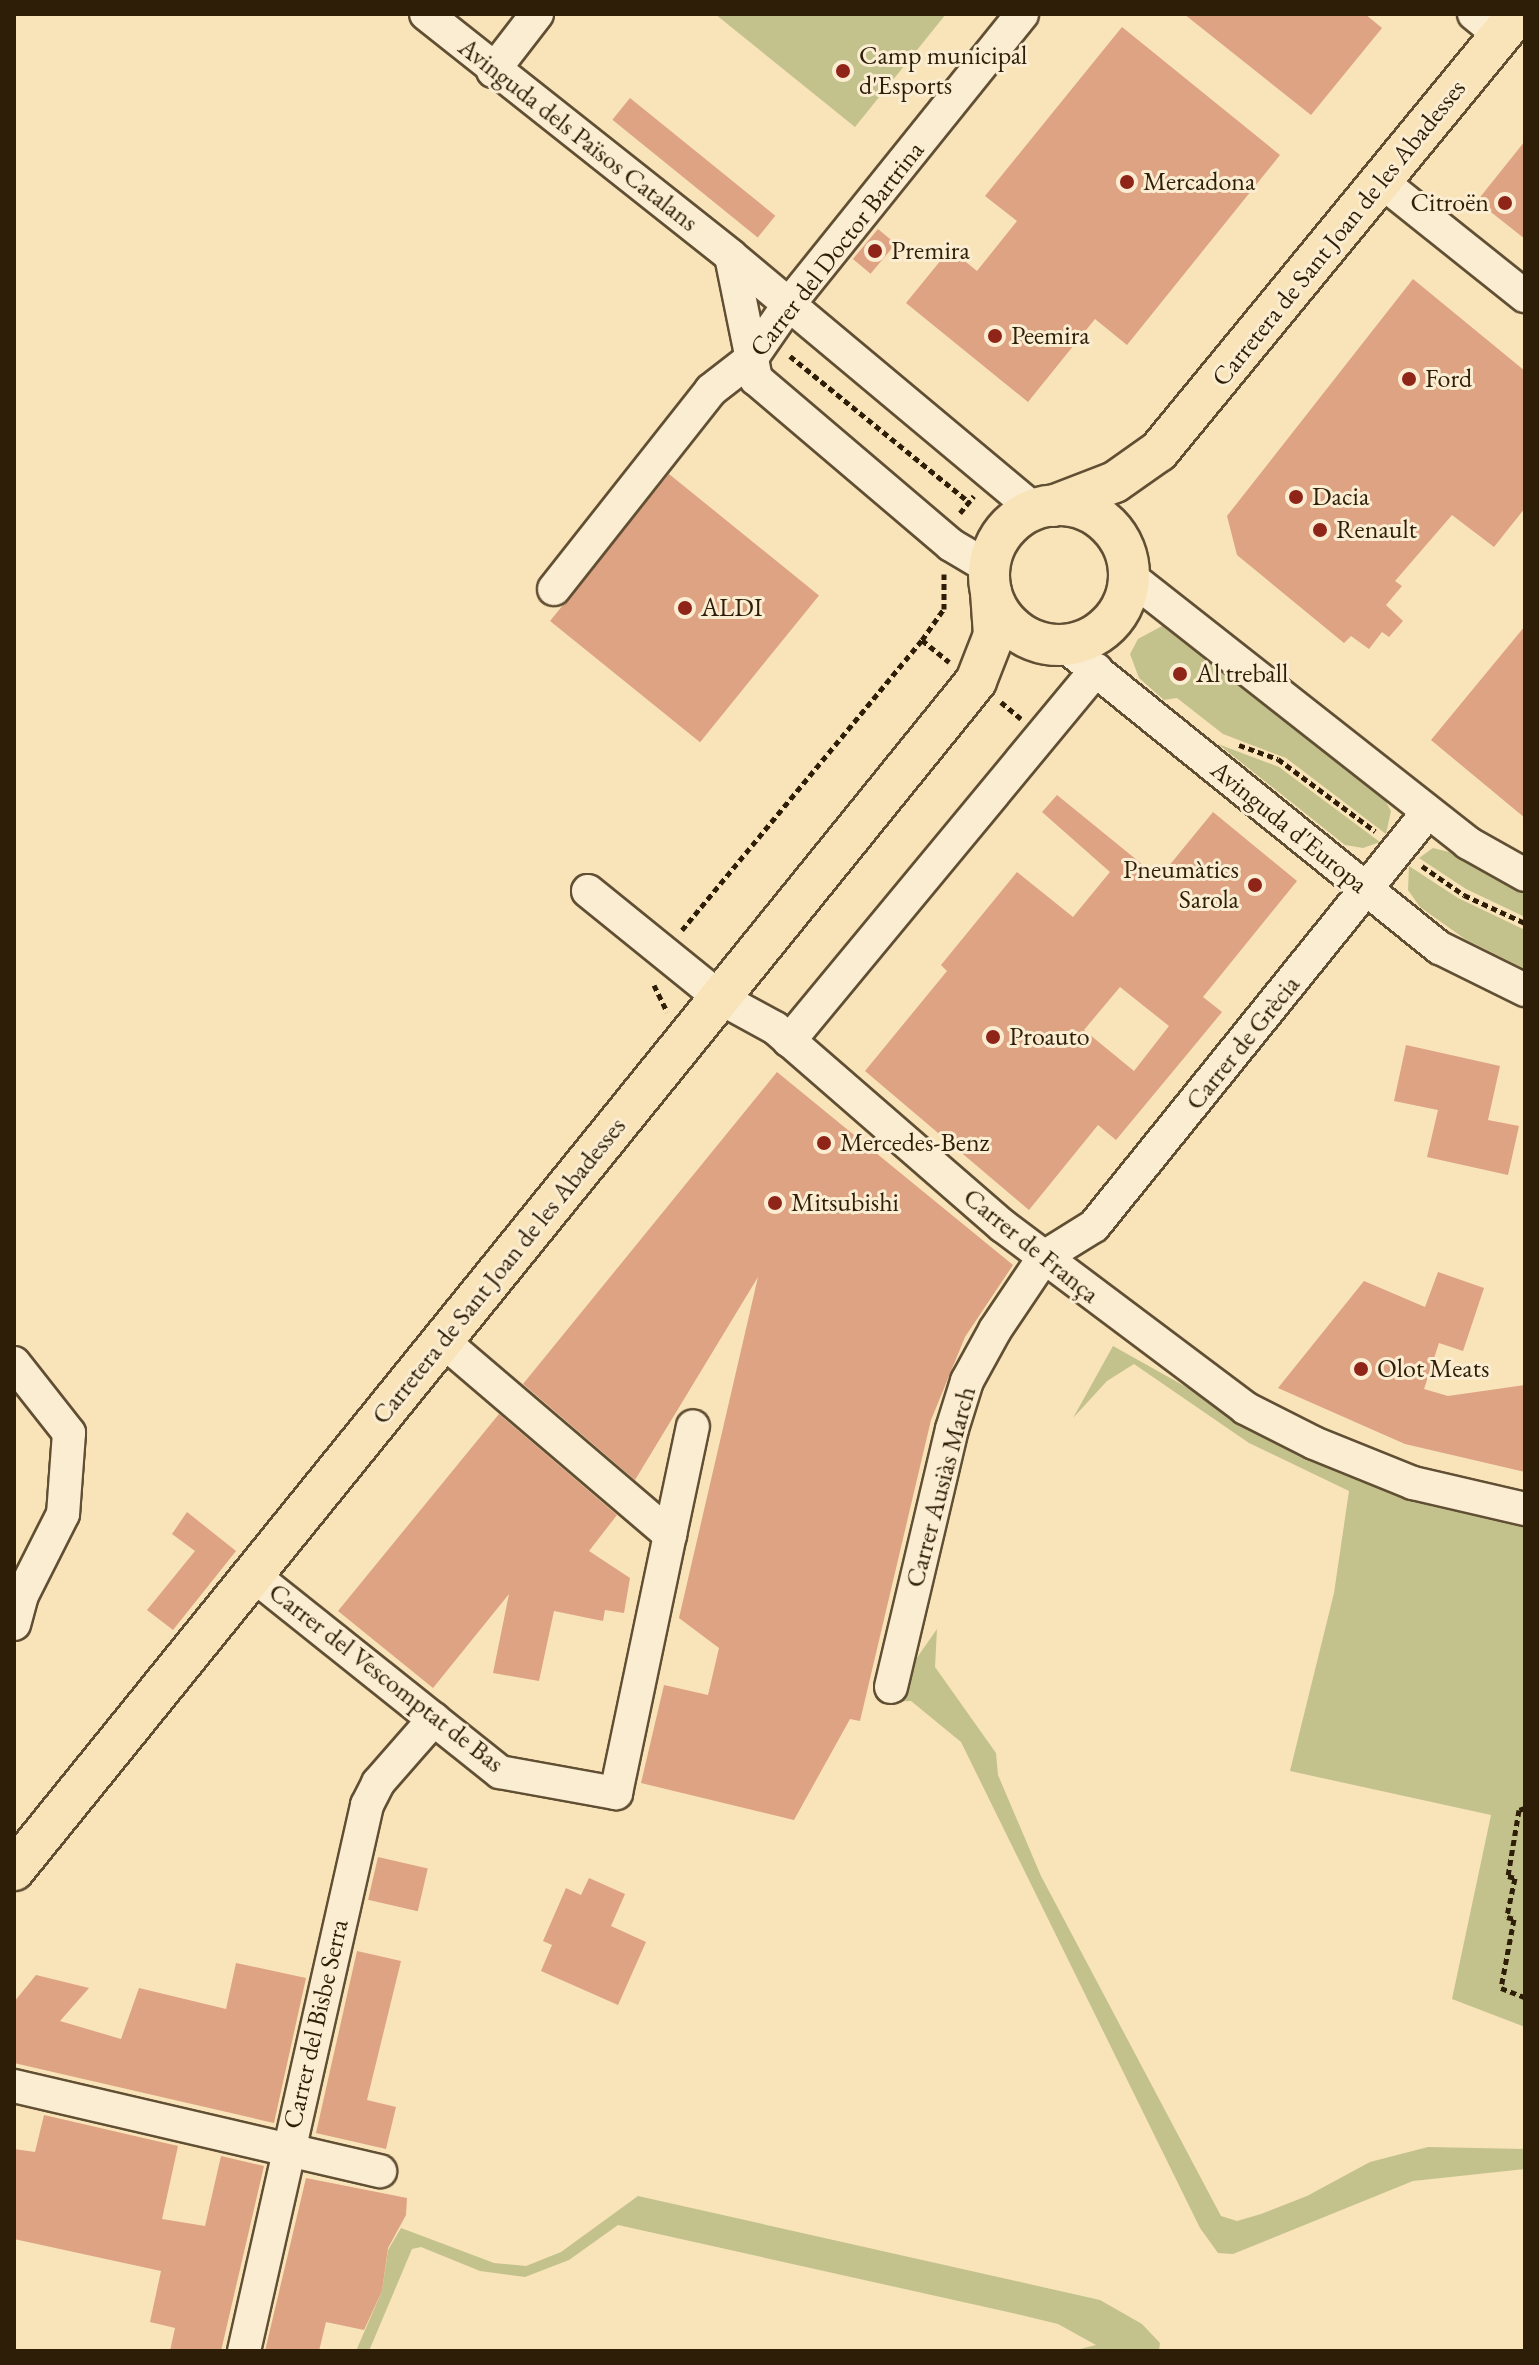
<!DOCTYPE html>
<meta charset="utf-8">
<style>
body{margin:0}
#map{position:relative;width:1539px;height:2365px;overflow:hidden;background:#f9e3b9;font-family:"EB Garamond",serif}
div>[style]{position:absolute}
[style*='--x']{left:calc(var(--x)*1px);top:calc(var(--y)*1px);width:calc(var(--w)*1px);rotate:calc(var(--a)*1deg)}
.green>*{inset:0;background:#c3c28c}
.building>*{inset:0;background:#dda382;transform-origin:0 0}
.path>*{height:5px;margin-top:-2.5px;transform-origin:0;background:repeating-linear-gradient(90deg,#2e1e08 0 6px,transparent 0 10px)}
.roads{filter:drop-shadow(2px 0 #614f34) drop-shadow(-2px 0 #614f34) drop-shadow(0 2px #614f34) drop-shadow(0 -2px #614f34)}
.minor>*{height:32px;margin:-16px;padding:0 16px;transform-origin:16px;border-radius:16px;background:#fbedd2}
.major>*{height:40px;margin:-20px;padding:0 20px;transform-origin:20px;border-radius:20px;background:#f9e3b9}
.major>.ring{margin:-20px;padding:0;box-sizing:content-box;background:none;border:40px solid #f9e3b9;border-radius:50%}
.dots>*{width:22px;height:22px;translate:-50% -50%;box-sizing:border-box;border:4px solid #fbedd2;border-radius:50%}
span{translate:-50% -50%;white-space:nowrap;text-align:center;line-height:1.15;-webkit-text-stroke:6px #fbedd2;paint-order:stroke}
.poi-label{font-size:26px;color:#2e1e08}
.left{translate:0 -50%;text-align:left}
.right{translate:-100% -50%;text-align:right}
.street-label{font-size:26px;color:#2e1e08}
.frame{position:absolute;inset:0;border:16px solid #2e1e08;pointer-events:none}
</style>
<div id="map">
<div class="green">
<i style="clip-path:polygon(715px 14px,946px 14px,855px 127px)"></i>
<i style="clip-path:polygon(1162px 626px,1381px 793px,1391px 811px,1386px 834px,1286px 758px,1223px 734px,1177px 698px,1164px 700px,1139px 678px,1130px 654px,1138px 639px)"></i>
<i style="clip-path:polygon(1218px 744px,1279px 767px,1380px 842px,1363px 848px,1345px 845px)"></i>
<i style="clip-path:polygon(1433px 848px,1453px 853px,1525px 892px,1525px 917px,1466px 889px,1419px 858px)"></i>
<i style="clip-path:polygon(1409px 866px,1458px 898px,1525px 930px,1525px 969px,1465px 939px,1420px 907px,1408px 890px)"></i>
<i style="clip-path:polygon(1113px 1346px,1340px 1473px,1431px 1506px,1525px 1527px,1525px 2027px,1452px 1999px,1491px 1815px,1290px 1771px,1334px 1593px,1349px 1491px,1249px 1443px,1134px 1364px,1107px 1381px,1073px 1418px)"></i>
<i style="clip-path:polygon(937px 1629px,935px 1667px,996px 1753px,998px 1775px,1041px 1876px,1221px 2216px,1237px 2221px,1261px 2214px,1307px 2196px,1370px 2162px,1428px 2147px,1525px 2149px,1525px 2169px,1413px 2181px,1233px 2254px,1218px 2253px,1200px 2228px,961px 1742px,911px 1701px,886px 1702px)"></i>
<i style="clip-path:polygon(638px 2196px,1100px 2300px,1142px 2324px,1160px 2343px,1159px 2351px,1072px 2351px,1096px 2345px,1058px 2324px,1021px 2315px,618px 2225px,569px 2260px,525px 2277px,480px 2271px,421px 2247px,412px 2249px,369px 2351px,356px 2351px,382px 2291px,388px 2250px,401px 2228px,494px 2263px,526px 2266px,561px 2252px)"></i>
</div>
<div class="building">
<i style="clip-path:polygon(1184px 14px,1365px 14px,1382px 28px,1311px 115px)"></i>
<i style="clip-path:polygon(1122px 27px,1280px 155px,1127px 345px,1095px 319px,1028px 402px,906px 303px,950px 249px,977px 271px,1017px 221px,985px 196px)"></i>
<i style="left:630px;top:98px;width:187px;height:28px;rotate:39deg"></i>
<i style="clip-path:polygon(1525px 141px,1525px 239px,1477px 201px)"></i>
<i style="left:878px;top:229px;width:23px;height:39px;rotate:40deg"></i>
<i style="clip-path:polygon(1413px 279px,1525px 371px,1525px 508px,1494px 547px,1452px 515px,1395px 581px,1402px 586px,1386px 605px,1403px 621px,1389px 637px,1382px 632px,1369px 649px,1351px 636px,1344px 643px,1237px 555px,1227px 516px)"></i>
<i style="left:669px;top:474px;width:193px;height:189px;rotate:39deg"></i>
<i style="clip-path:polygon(1525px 626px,1525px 818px,1431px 740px)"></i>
<i style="clip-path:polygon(evenodd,1057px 795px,1159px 878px,1213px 812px,1297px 881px,1203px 997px,1222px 1012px,1194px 1046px,1116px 1140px,1098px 1125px,1029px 1210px,865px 1071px,947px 971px,941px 965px,1017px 872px,1073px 917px,1110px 872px,1042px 812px,1057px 795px,1120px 987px,1169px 1026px,1134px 1071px,1084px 1030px,1120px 987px)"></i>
<i style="clip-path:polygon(1406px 1045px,1500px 1066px,1488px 1120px,1519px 1126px,1508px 1175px,1427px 1157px,1438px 1110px,1394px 1101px)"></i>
<i style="clip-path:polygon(777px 1072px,1013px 1265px,965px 1337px,931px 1420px,860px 1721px,850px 1719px,794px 1820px,641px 1783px,664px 1685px,708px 1695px,719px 1648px,679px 1618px,758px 1277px,635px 1480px,523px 1384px)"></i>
<i style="clip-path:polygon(1438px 1272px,1484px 1288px,1463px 1351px,1439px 1343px,1424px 1389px,1448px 1396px,1525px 1385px,1525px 1472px,1405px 1444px,1278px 1388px,1364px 1281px,1425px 1307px)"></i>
<i style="clip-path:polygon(499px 1414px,617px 1515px,589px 1551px,630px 1578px,624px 1613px,605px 1610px,603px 1621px,554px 1611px,539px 1681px,493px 1673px,509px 1594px,433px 1688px,338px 1611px)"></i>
<i style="clip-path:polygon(187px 1512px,236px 1551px,173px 1630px,147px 1610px,195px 1551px,172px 1534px)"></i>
<i style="left:378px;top:1857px;width:51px;height:44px;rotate:13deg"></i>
<i style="clip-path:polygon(589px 1878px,625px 1894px,611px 1926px,646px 1942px,618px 2005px,541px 1971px,552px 1945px,543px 1941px,566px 1888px,581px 1895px)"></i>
<i style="clip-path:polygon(357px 1951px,401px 1961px,367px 2100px,396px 2107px,386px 2149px,316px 2133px)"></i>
<i style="clip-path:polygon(236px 1963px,306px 1978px,274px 2123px,14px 2063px,14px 2002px,36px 1975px,89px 1988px,60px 2021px,121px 2039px,139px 1988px,226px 2009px)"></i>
<i style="clip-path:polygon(44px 2115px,178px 2146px,162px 2219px,205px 2226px,221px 2156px,264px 2166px,221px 2351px,170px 2351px,175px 2328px,150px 2322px,161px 2271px,14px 2239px,14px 2149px,35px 2152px)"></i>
<i style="clip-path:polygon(306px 2178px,407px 2198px,406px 2215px,388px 2248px,382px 2291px,364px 2330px,326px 2322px,319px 2351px,265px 2351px)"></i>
</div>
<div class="path">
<i style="--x:790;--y:356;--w:231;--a:39.2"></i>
<i style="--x:960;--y:513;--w:22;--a:-51"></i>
<i style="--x:922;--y:640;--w:35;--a:39"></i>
<i style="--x:1001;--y:702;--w:26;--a:40"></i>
<i style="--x:1239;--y:745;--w:41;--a:19.7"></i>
<i style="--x:1278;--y:759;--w:121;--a:36.6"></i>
<i style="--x:1422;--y:866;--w:51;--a:34.6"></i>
<i style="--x:1464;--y:895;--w:67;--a:24.7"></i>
<i style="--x:682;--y:930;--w:376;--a:-50.4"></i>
<i style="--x:922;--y:640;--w:38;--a:-55"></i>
<i style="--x:944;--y:609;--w:35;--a:-90"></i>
<i style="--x:654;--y:985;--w:30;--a:64"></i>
<i style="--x:1525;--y:1808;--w:6;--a:162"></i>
<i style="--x:1519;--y:1810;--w:67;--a:99.5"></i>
<i style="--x:1508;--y:1876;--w:7;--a:16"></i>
<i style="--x:1515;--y:1878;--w:40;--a:102"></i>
<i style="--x:1507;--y:1917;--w:7;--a:16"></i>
<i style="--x:1514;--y:1919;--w:70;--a:100.7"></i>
<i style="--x:1501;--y:1988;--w:26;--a:21"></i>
</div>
<div class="roads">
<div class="minor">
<i style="--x:426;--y:14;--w:389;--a:38.4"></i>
<i style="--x:731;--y:256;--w:396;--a:39.9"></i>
<i style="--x:1474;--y:14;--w:35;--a:39"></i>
<i style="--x:493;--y:71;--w:72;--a:-52.3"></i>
<i style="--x:1382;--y:182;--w:183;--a:38.6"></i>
<i style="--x:731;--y:256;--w:126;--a:78.5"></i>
<i style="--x:756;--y:379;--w:256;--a:40.4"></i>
<i style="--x:951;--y:545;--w:45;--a:30.5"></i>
<i style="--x:1129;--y:576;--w:432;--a:38.2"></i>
<i style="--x:1468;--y:843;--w:65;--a:29.3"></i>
<i style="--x:554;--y:589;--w:253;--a:-51.7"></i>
<i style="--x:711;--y:390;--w:51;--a:-37.8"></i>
<i style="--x:751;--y:359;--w:67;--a:-55.4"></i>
<i style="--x:789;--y:304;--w:372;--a:-51.2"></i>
<i style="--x:1064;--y:645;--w:483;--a:38.9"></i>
<i style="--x:1440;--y:948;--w:95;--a:26.3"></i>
<i style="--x:588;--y:891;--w:170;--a:39"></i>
<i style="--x:720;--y:998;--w:63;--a:28.6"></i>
<i style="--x:775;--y:1028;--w:302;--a:41"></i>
<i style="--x:1003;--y:1226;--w:303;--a:36.9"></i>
<i style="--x:1245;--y:1408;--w:77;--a:26.9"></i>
<i style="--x:1314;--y:1443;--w:107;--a:22"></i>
<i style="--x:1413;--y:1483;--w:115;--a:13.1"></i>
<i style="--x:789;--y:1041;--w:482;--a:-50.4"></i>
<i style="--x:14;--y:1363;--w:89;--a:51.8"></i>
<i style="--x:69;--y:1433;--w:81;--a:94.2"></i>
<i style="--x:63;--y:1514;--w:91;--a:116.8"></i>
<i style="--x:22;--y:1595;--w:30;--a:105"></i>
<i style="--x:670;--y:1535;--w:111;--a:-78.1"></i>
<i style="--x:253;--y:1575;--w:316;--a:38.6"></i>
<i style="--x:500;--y:1772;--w:118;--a:10.3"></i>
<i style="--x:616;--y:1793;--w:264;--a:-78.2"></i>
<i style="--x:670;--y:1535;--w:299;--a:-139.5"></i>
<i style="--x:891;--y:1687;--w:265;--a:-76.7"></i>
<i style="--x:952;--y:1429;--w:50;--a:-72.6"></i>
<i style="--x:967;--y:1381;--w:58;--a:-61.2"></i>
<i style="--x:995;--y:1330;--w:88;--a:-56.1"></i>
<i style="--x:1044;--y:1257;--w:59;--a:-31.8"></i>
<i style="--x:1094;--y:1226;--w:532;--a:-51.1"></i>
<i style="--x:14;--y:2086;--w:376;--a:13.1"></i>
<i style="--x:244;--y:2351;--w:560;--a:-77.3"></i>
<i style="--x:367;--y:1805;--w:25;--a:-63"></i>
<i style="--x:378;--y:1783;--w:85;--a:-48.8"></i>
</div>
<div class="major">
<i class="ring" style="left:989px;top:505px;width:100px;height:100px"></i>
<i style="--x:1053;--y:506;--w:66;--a:-21.2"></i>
<i style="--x:1115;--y:482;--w:54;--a:-35.2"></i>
<i style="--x:1159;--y:451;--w:566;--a:-50.6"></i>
<i style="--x:14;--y:1870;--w:1529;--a:-51.02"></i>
<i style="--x:976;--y:681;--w:49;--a:-68.6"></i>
<i style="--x:994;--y:635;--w:43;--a:-94"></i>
</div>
</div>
<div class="dots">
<i style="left:843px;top:71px;background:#8f2418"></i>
<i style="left:1127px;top:182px;background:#8f2418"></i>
<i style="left:1505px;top:203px;background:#8f2418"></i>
<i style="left:875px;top:251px;background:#8f2418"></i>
<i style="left:995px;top:336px;background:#8f2418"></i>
<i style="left:1409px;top:379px;background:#8f2418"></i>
<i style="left:1296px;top:497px;background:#8f2418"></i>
<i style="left:1320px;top:530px;background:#8f2418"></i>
<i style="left:685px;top:608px;background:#8f2418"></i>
<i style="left:1180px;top:674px;background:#8f2418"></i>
<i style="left:1255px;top:885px;background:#8f2418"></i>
<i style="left:993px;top:1037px;background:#8f2418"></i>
<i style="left:824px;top:1143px;background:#8f2418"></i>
<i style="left:775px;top:1203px;background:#8f2418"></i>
<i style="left:1361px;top:1369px;background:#8f2418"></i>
</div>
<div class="poi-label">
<span class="left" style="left:859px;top:71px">Camp municipal<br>d'Esports</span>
<span class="left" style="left:1143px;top:182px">Mercadona</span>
<span class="right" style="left:1489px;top:203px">Citroën</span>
<span class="left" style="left:891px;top:251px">Premira</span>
<span class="left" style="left:1011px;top:336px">Peemira</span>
<span class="left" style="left:1425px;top:379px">Ford</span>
<span class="left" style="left:1312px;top:497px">Dacia</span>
<span class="left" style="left:1336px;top:530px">Renault</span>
<span class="left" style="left:701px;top:608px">ALDI</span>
<span class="left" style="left:1196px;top:674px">Al treball</span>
<span class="right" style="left:1239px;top:885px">Pneumàtics<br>Sarola</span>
<span class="left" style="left:1009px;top:1037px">Proauto</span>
<span class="left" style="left:840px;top:1143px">Mercedes-Benz</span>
<span class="left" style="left:791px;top:1203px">Mitsubishi</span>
<span class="left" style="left:1377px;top:1369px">Olot Meats</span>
</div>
<div class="street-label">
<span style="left:578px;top:135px;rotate:38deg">Avinguda dels Països Catalans</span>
<span style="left:1339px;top:233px;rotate:-51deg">Carretera de Sant Joan de les Abadesses</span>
<span style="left:837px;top:249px;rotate:-52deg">Carrer del Doctor Bartrina</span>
<span style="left:1289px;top:827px;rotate:39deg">Avinguda d'Europa</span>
<span style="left:1243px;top:1043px;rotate:-51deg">Carrer de Grècia</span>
<span style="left:1031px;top:1246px;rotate:39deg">Carrer de França</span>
<span style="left:499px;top:1271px;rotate:-51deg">Carretera de Sant Joan de les Abadesses</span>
<span style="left:941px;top:1487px;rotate:-75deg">Carrer Ausiàs March</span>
<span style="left:386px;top:1678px;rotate:38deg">Carrer del Vescomptat de Bas</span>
<span style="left:316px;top:2024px;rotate:-77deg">Carrer del Bisbe Serra</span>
</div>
<div class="frame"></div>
</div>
